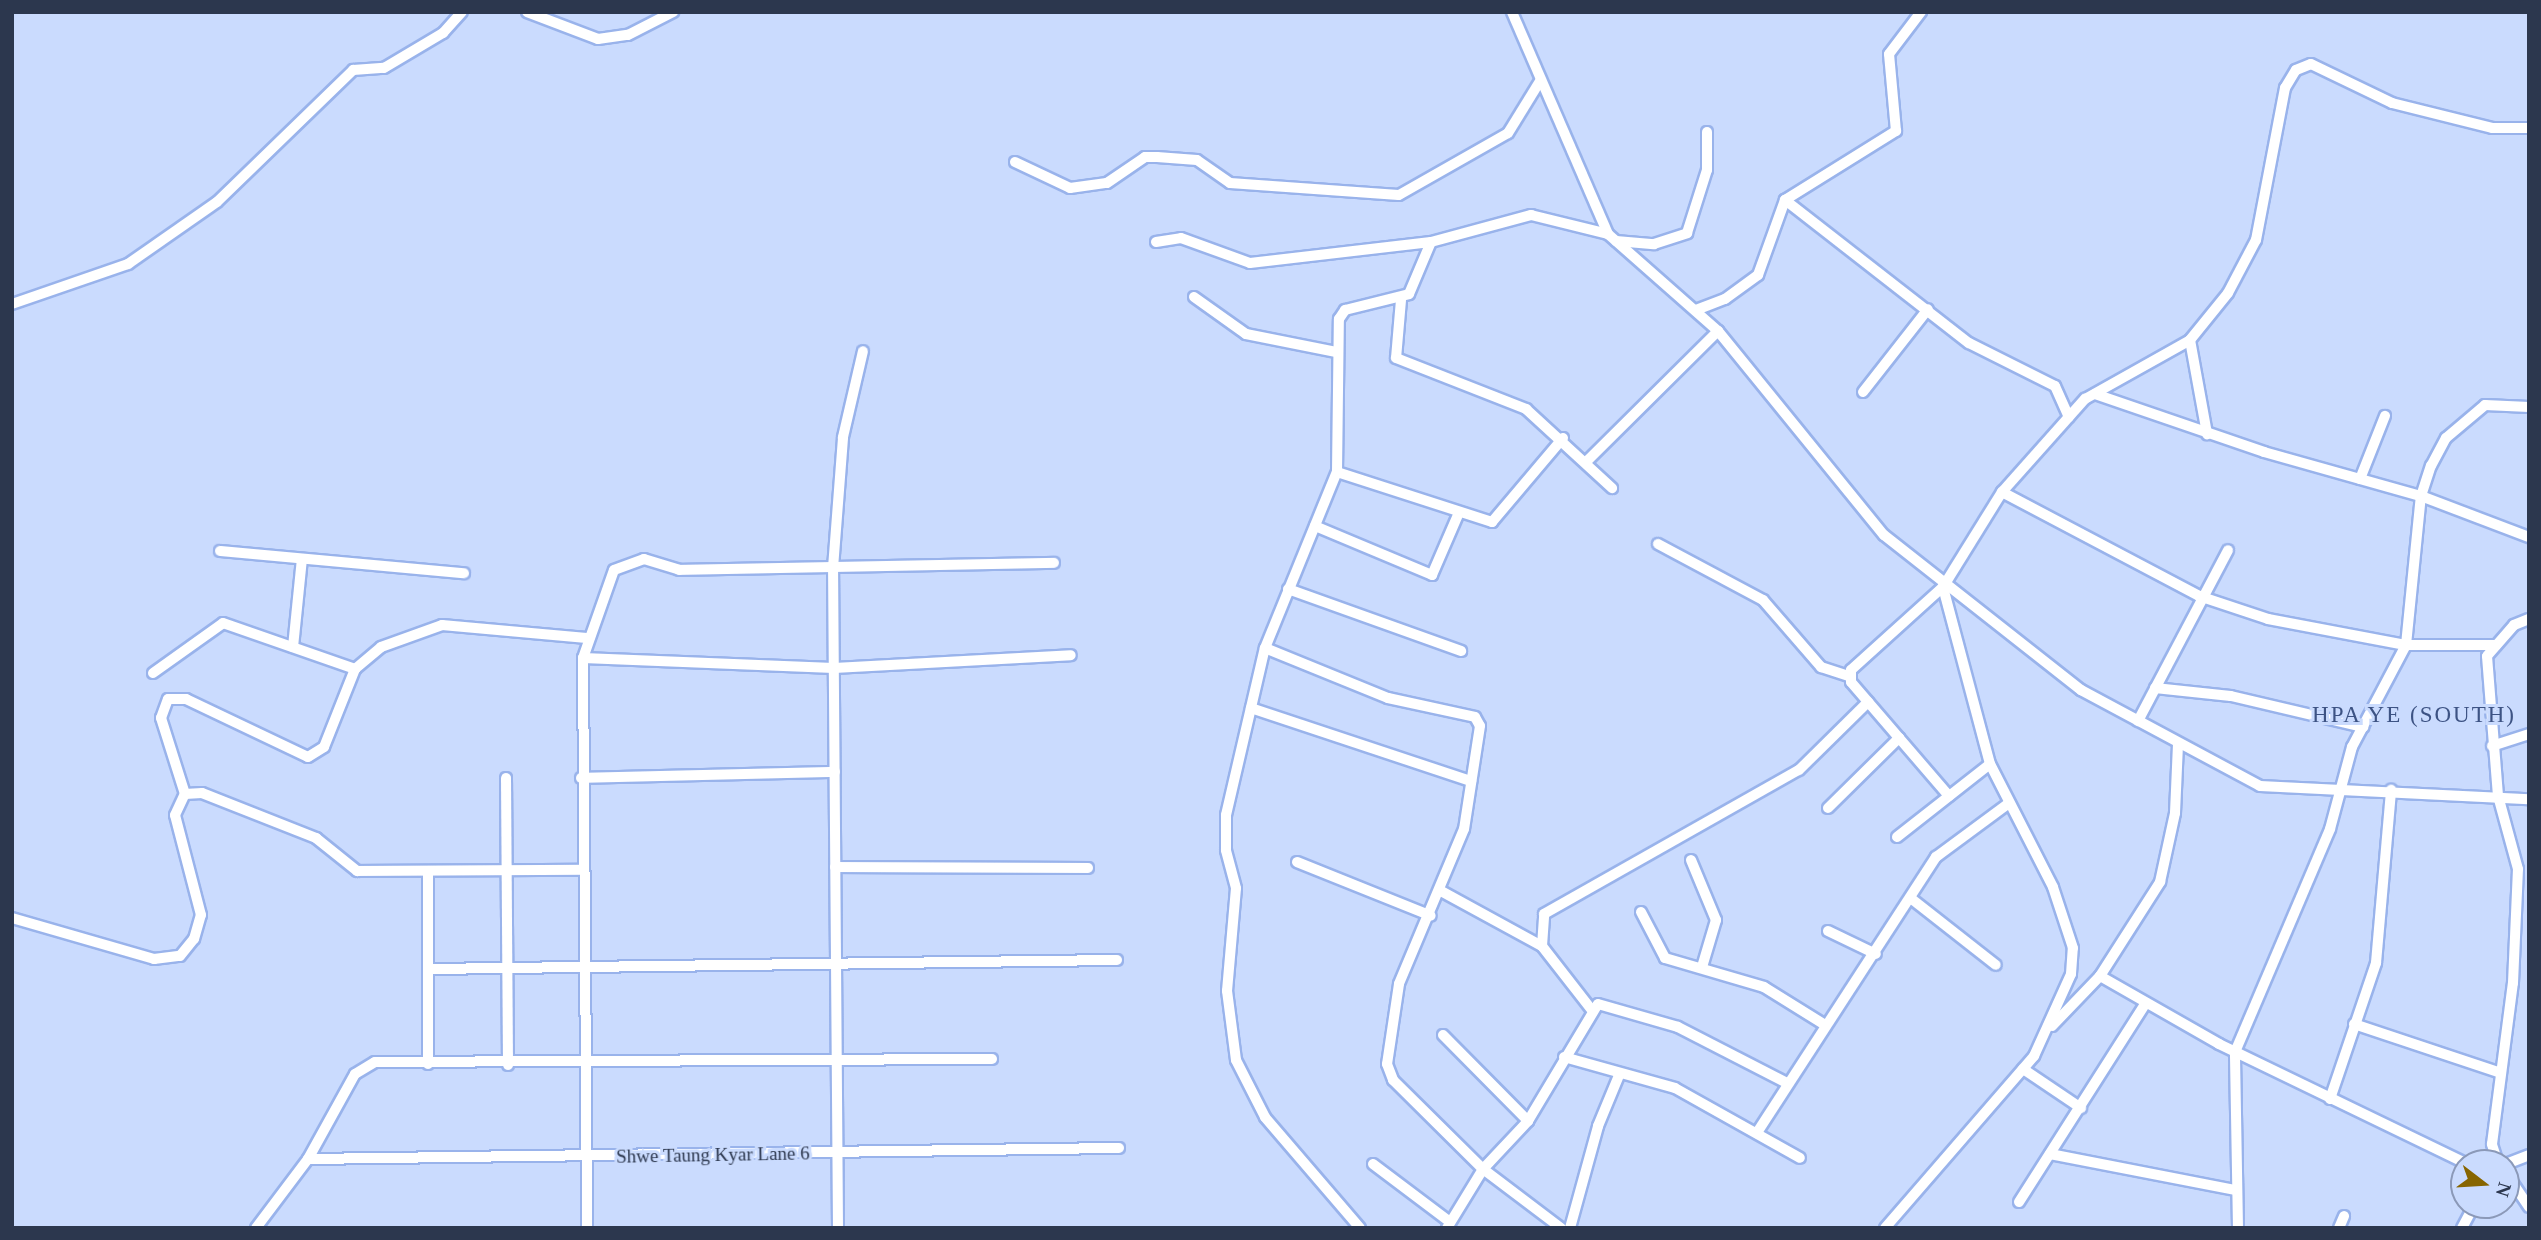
<!DOCTYPE html>
<style>
body{margin:0}
#map{position:relative;width:2541px;height:1240px;overflow:hidden;background:#cadbfe;font-family:"Times New Roman",serif}
div>[style]{position:absolute}
[style*='--x']{left:calc(var(--x)*1px);top:calc(var(--y)*1px);width:calc(var(--w)*1px);rotate:calc(var(--a)*1deg)}
.roads{filter:drop-shadow(2px 0 #99b3eb) drop-shadow(-2px 0 #99b3eb) drop-shadow(0 2px #99b3eb) drop-shadow(0 -2px #99b3eb)}
.street>*{height:10px;margin:-5px;padding:0 5px;transform-origin:5px;border-radius:5px;background:#fff}
span{translate:-50% -50%;white-space:nowrap;text-align:center;line-height:1.15;-webkit-text-stroke:6px #cadbfe;paint-order:stroke}
.street-label{font-size:19px;color:#2c374e}
.quarter-label{font-size:23px;color:#3d5384;letter-spacing:2px}
.frame{position:absolute;inset:0;border:14px solid #2c374e;pointer-events:none}
.north{position:absolute;left:2450px;top:1149px;width:70px;height:70px;box-sizing:border-box;background:#cadbfe;border:2px solid #8b99b8;border-radius:50%;rotate:107deg;font-size:19px;font-weight:700;line-height:28px;text-align:center;color:#2c374e}
.north::after{content:'';display:block;margin:auto;width:24px;height:32px;background:#876500;clip-path:polygon(50% 0,100% 100%,50% 72%,0 100%)}
</style>
<div id="map">
<div class="roads">
<div class="street">
<i style="--x:527;--y:12;--w:76;--a:20.8"></i>
<i style="--x:598;--y:39;--w:30;--a:-8"></i>
<i style="--x:628;--y:35;--w:51;--a:-27.1"></i>
<i style="--x:1512;--y:12;--w:242;--a:66.6"></i>
<i style="--x:1015;--y:162;--w:61;--a:25.3"></i>
<i style="--x:1070;--y:188;--w:37;--a:-8"></i>
<i style="--x:1107;--y:183;--w:46;--a:-34.4"></i>
<i style="--x:1145;--y:157;--w:12;--a:0"></i>
<i style="--x:1157;--y:157;--w:40;--a:4.3"></i>
<i style="--x:1197;--y:160;--w:40;--a:34.9"></i>
<i style="--x:1230;--y:183;--w:169;--a:4.1"></i>
<i style="--x:1399;--y:195;--w:125;--a:-29.6"></i>
<i style="--x:1508;--y:133;--w:61;--a:-58.4"></i>
<i style="--x:1785;--y:200;--w:233;--a:37.9"></i>
<i style="--x:1969;--y:343;--w:96;--a:26.6"></i>
<i style="--x:2055;--y:386;--w:34;--a:66"></i>
<i style="--x:1616;--y:241;--w:38;--a:5"></i>
<i style="--x:1654;--y:244;--w:35;--a:-18"></i>
<i style="--x:1687;--y:233;--w:66;--a:-72.4"></i>
<i style="--x:1707;--y:170;--w:38;--a:-90"></i>
<i style="--x:1156;--y:242;--w:25;--a:-9"></i>
<i style="--x:1181;--y:238;--w:73;--a:19.9"></i>
<i style="--x:1250;--y:263;--w:182;--a:-6.6"></i>
<i style="--x:1431;--y:242;--w:104;--a:-15.1"></i>
<i style="--x:1531;--y:215;--w:79;--a:13.9"></i>
<i style="--x:1608;--y:234;--w:147;--a:41.4"></i>
<i style="--x:1718;--y:331;--w:263;--a:50.9"></i>
<i style="--x:1884;--y:535;--w:251;--a:38.2"></i>
<i style="--x:2081;--y:690;--w:203;--a:28.2"></i>
<i style="--x:2260;--y:786;--w:269;--a:2.8"></i>
<i style="--x:1194;--y:297;--w:64;--a:35.4"></i>
<i style="--x:1246;--y:334;--w:92;--a:11.3"></i>
<i style="--x:1401;--y:300;--w:58;--a:94.9"></i>
<i style="--x:1396;--y:358;--w:140;--a:21.4"></i>
<i style="--x:1526;--y:409;--w:117;--a:42.6"></i>
<i style="--x:12;--y:304;--w:123;--a:-19"></i>
<i style="--x:128;--y:264;--w:108;--a:-34.9"></i>
<i style="--x:217;--y:202;--w:190;--a:-44.1"></i>
<i style="--x:353;--y:70;--w:31;--a:-4"></i>
<i style="--x:384;--y:68;--w:69;--a:-30.7"></i>
<i style="--x:443;--y:33;--w:28;--a:-48"></i>
<i style="--x:1696;--y:310;--w:31;--a:-21"></i>
<i style="--x:1725;--y:299;--w:41;--a:-36"></i>
<i style="--x:1758;--y:275;--w:80;--a:-70.2"></i>
<i style="--x:1785;--y:200;--w:131;--a:-31.9"></i>
<i style="--x:1896;--y:131;--w:77;--a:-95.2"></i>
<i style="--x:1889;--y:54;--w:53;--a:-52.7"></i>
<i style="--x:2190;--y:340;--w:96;--a:79.7"></i>
<i style="--x:1863;--y:392;--w:105;--a:-51.9"></i>
<i style="--x:2095;--y:394;--w:179;--a:18.9"></i>
<i style="--x:2264;--y:452;--w:163;--a:15.7"></i>
<i style="--x:2421;--y:496;--w:116;--a:20.8"></i>
<i style="--x:1586;--y:462;--w:186;--a:-44.8"></i>
<i style="--x:1337;--y:472;--w:163;--a:17.9"></i>
<i style="--x:1492;--y:522;--w:110;--a:-49.8"></i>
<i style="--x:2360;--y:479;--w:68;--a:-68.4"></i>
<i style="--x:2002;--y:492;--w:223;--a:27.8"></i>
<i style="--x:2199;--y:596;--w:73;--a:18.4"></i>
<i style="--x:2268;--y:619;--w:140;--a:10.7"></i>
<i style="--x:2406;--y:645;--w:90;--a:0"></i>
<i style="--x:1315;--y:526;--w:127;--a:22.7"></i>
<i style="--x:1432;--y:575;--w:65;--a:-66.6"></i>
<i style="--x:1658;--y:544;--w:119;--a:28.1"></i>
<i style="--x:1763;--y:600;--w:89;--a:49.1"></i>
<i style="--x:1821;--y:667;--w:29;--a:18"></i>
<i style="--x:220;--y:551;--w:245;--a:5.2"></i>
<i style="--x:1288;--y:589;--w:184;--a:19.7"></i>
<i style="--x:293;--y:647;--w:88;--a:-84.2"></i>
<i style="--x:1265;--y:648;--w:133;--a:22.1"></i>
<i style="--x:1388;--y:698;--w:89;--a:12.3"></i>
<i style="--x:1475;--y:717;--w:10;--a:61"></i>
<i style="--x:1480;--y:726;--w:104;--a:98.8"></i>
<i style="--x:1464;--y:829;--w:168;--a:112.8"></i>
<i style="--x:1399;--y:984;--w:81;--a:98.5"></i>
<i style="--x:1387;--y:1064;--w:17;--a:69"></i>
<i style="--x:1393;--y:1080;--w:127;--a:44.7"></i>
<i style="--x:1483;--y:1169;--w:98;--a:37.1"></i>
<i style="--x:583;--y:658;--w:251;--a:2.3"></i>
<i style="--x:834;--y:668;--w:237;--a:-3.1"></i>
<i style="--x:153;--y:673;--w:86;--a:-35.5"></i>
<i style="--x:223;--y:623;--w:140;--a:19.2"></i>
<i style="--x:2155;--y:688;--w:76;--a:6"></i>
<i style="--x:2231;--y:696;--w:136;--a:13.2"></i>
<i style="--x:1251;--y:708;--w:232;--a:18.4"></i>
<i style="--x:2138;--y:721;--w:193;--a:-62.2"></i>
<i style="--x:2492;--y:746;--w:39;--a:-18"></i>
<i style="--x:506;--y:778;--w:287;--a:89.6"></i>
<i style="--x:581;--y:778;--w:254;--a:-1.4"></i>
<i style="--x:185;--y:794;--w:80;--a:-107.5"></i>
<i style="--x:161;--y:718;--w:20;--a:-70"></i>
<i style="--x:168;--y:699;--w:18;--a:0"></i>
<i style="--x:186;--y:699;--w:135;--a:25.4"></i>
<i style="--x:308;--y:757;--w:19;--a:-32"></i>
<i style="--x:324;--y:747;--w:84;--a:-68.3"></i>
<i style="--x:355;--y:669;--w:34;--a:-40"></i>
<i style="--x:381;--y:647;--w:65;--a:-19.8"></i>
<i style="--x:442;--y:625;--w:148;--a:5.1"></i>
<i style="--x:1949;--y:796;--w:150;--a:-130.7"></i>
<i style="--x:1851;--y:682;--w:12;--a:-90"></i>
<i style="--x:1851;--y:670;--w:124;--a:-42.1"></i>
<i style="--x:1943;--y:587;--w:112;--a:-58.2"></i>
<i style="--x:2002;--y:492;--w:125;--a:-48.3"></i>
<i style="--x:2085;--y:399;--w:120;--a:-29.3"></i>
<i style="--x:2190;--y:340;--w:60;--a:-51"></i>
<i style="--x:2228;--y:293;--w:60;--a:-62.2"></i>
<i style="--x:2256;--y:240;--w:155;--a:-79.2"></i>
<i style="--x:2285;--y:88;--w:21;--a:-59"></i>
<i style="--x:2296;--y:70;--w:16;--a:-22"></i>
<i style="--x:2311;--y:64;--w:90;--a:25.7"></i>
<i style="--x:2392;--y:103;--w:103;--a:14"></i>
<i style="--x:2492;--y:128;--w:37;--a:0"></i>
<i style="--x:1828;--y:808;--w:100;--a:-44.6"></i>
<i style="--x:1897;--y:837;--w:118;--a:-38.1"></i>
<i style="--x:1691;--y:860;--w:65;--a:67.4"></i>
<i style="--x:1716;--y:920;--w:49;--a:106.6"></i>
<i style="--x:1297;--y:862;--w:144;--a:21.9"></i>
<i style="--x:835;--y:867;--w:253;--a:0.2"></i>
<i style="--x:428;--y:873;--w:191;--a:90"></i>
<i style="--x:1441;--y:891;--w:115;--a:28.6"></i>
<i style="--x:1913;--y:900;--w:105;--a:38.1"></i>
<i style="--x:1641;--y:912;--w:52;--a:62.4"></i>
<i style="--x:1665;--y:958;--w:103;--a:16.3"></i>
<i style="--x:1764;--y:987;--w:72;--a:31.9"></i>
<i style="--x:12;--y:918;--w:148;--a:16.1"></i>
<i style="--x:154;--y:959;--w:26;--a:-7"></i>
<i style="--x:180;--y:956;--w:22;--a:-51"></i>
<i style="--x:194;--y:939;--w:25;--a:-74"></i>
<i style="--x:201;--y:915;--w:103;--a:-104.6"></i>
<i style="--x:175;--y:815;--w:23;--a:-65"></i>
<i style="--x:185;--y:794;--w:17;--a:-3"></i>
<i style="--x:202;--y:793;--w:123;--a:21.5"></i>
<i style="--x:316;--y:838;--w:53;--a:38.8"></i>
<i style="--x:357;--y:871;--w:225;--a:-0.3"></i>
<i style="--x:1828;--y:931;--w:53;--a:25.6"></i>
<i style="--x:428;--y:969;--w:689;--a:-0.75"></i>
<i style="--x:2100;--y:976;--w:137;--a:29.7"></i>
<i style="--x:2219;--y:1044;--w:273;--a:25.8"></i>
<i style="--x:1591;--y:1009;--w:80;--a:-127.9"></i>
<i style="--x:1542;--y:946;--w:32;--a:-86"></i>
<i style="--x:1544;--y:914;--w:293;--a:-29.5"></i>
<i style="--x:1799;--y:770;--w:97;--a:-44.6"></i>
<i style="--x:2354;--y:1024;--w:155;--a:18.4"></i>
<i style="--x:2052;--y:1026;--w:69;--a:-46.2"></i>
<i style="--x:2100;--y:976;--w:112;--a:-57.4"></i>
<i style="--x:2160;--y:882;--w:71;--a:-77.7"></i>
<i style="--x:2175;--y:813;--w:69;--a:-87.5"></i>
<i style="--x:1443;--y:1035;--w:121;--a:45.3"></i>
<i style="--x:1564;--y:1057;--w:115;--a:15.6"></i>
<i style="--x:1675;--y:1088;--w:143;--a:29.2"></i>
<i style="--x:2023;--y:1069;--w:70;--a:33.9"></i>
<i style="--x:2330;--y:1099;--w:144;--a:-71.3"></i>
<i style="--x:2376;--y:963;--w:174;--a:-85"></i>
<i style="--x:1758;--y:1131;--w:327;--a:-57"></i>
<i style="--x:1936;--y:857;--w:91;--a:-36.5"></i>
<i style="--x:2050;--y:1154;--w:188;--a:11"></i>
<i style="--x:308;--y:1159;--w:811;--a:-0.78"></i>
<i style="--x:2498;--y:1163;--w:20;--a:-108"></i>
<i style="--x:2492;--y:1144;--w:162;--a:-82.6"></i>
<i style="--x:2513;--y:983;--w:114;--a:-87.5"></i>
<i style="--x:2518;--y:869;--w:76;--a:-105.3"></i>
<i style="--x:2498;--y:796;--w:140;--a:-94.5"></i>
<i style="--x:2487;--y:656;--w:41;--a:-48.9"></i>
<i style="--x:2514;--y:625;--w:16;--a:-22"></i>
<i style="--x:1373;--y:1164;--w:96;--a:37"></i>
<i style="--x:2506;--y:1164;--w:25;--a:-21"></i>
<i style="--x:2506;--y:1173;--w:41;--a:55.9"></i>
<i style="--x:2019;--y:1202;--w:236;--a:-57.5"></i>
<i style="--x:256;--y:1228;--w:86;--a:-53"></i>
<i style="--x:308;--y:1159;--w:97;--a:-61.1"></i>
<i style="--x:355;--y:1074;--w:23;--a:-31"></i>
<i style="--x:375;--y:1062;--w:617;--a:-0.28"></i>
<i style="--x:587;--y:1228;--w:570;--a:-90.4"></i>
<i style="--x:583;--y:658;--w:93;--a:-70.6"></i>
<i style="--x:614;--y:570;--w:32;--a:-20"></i>
<i style="--x:644;--y:559;--w:37;--a:17"></i>
<i style="--x:679;--y:570;--w:375;--a:-1.1"></i>
<i style="--x:838;--y:1228;--w:660;--a:-90.43"></i>
<i style="--x:833;--y:568;--w:131;--a:-85.6"></i>
<i style="--x:843;--y:437;--w:88;--a:-76.9"></i>
<i style="--x:1360;--y:1228;--w:146;--a:-130.6"></i>
<i style="--x:1265;--y:1117;--w:64;--a:-117"></i>
<i style="--x:1236;--y:1060;--w:70;--a:-97.4"></i>
<i style="--x:1227;--y:991;--w:103;--a:-85"></i>
<i style="--x:1236;--y:888;--w:39;--a:-105"></i>
<i style="--x:1226;--y:850;--w:35;--a:-90"></i>
<i style="--x:1226;--y:815;--w:171;--a:-76.9"></i>
<i style="--x:1265;--y:648;--w:190;--a:-67.8"></i>
<i style="--x:1337;--y:472;--w:153;--a:-89.3"></i>
<i style="--x:1339;--y:319;--w:11;--a:-56"></i>
<i style="--x:1345;--y:310;--w:66;--a:-14"></i>
<i style="--x:1409;--y:294;--w:56;--a:-67.1"></i>
<i style="--x:1447;--y:1228;--w:69;--a:-58.6"></i>
<i style="--x:1483;--y:1169;--w:66;--a:-46.8"></i>
<i style="--x:1528;--y:1121;--w:136;--a:-59.1"></i>
<i style="--x:1598;--y:1004;--w:83;--a:16"></i>
<i style="--x:1678;--y:1027;--w:123;--a:27.2"></i>
<i style="--x:1570;--y:1228;--w:106;--a:-74.6"></i>
<i style="--x:1598;--y:1126;--w:57;--a:-67.5"></i>
<i style="--x:1885;--y:1228;--w:228;--a:-49.1"></i>
<i style="--x:2034;--y:1056;--w:90;--a:-65.7"></i>
<i style="--x:2071;--y:974;--w:26;--a:-86"></i>
<i style="--x:2073;--y:948;--w:64;--a:-108.2"></i>
<i style="--x:2053;--y:887;--w:138;--a:-117.1"></i>
<i style="--x:1990;--y:764;--w:183;--a:-104.9"></i>
<i style="--x:2238;--y:1228;--w:176;--a:-91"></i>
<i style="--x:2235;--y:1052;--w:242;--a:-66.9"></i>
<i style="--x:2330;--y:829;--w:85;--a:-75"></i>
<i style="--x:2352;--y:747;--w:115;--a:-62.1"></i>
<i style="--x:2406;--y:645;--w:150;--a:-84.3"></i>
<i style="--x:2421;--y:496;--w:32;--a:-72"></i>
<i style="--x:2431;--y:466;--w:32;--a:-62"></i>
<i style="--x:2446;--y:438;--w:51;--a:-40.2"></i>
<i style="--x:2485;--y:405;--w:44;--a:2.6"></i>
<i style="--x:2339;--y:1228;--w:13;--a:-67"></i>
<i style="--x:2462;--y:1228;--w:26;--a:-62"></i>
</div>
</div>
<div class="street-label">
<span style="left:713px;top:1155px;rotate:-1deg">Shwe Taung Kyar Lane 6</span>
</div>
<div class="quarter-label">
<span style="left:2414px;top:715px">HPA YE (SOUTH)</span>
</div>
<div class="frame"></div>
<div class="north">N</div>
</div>
